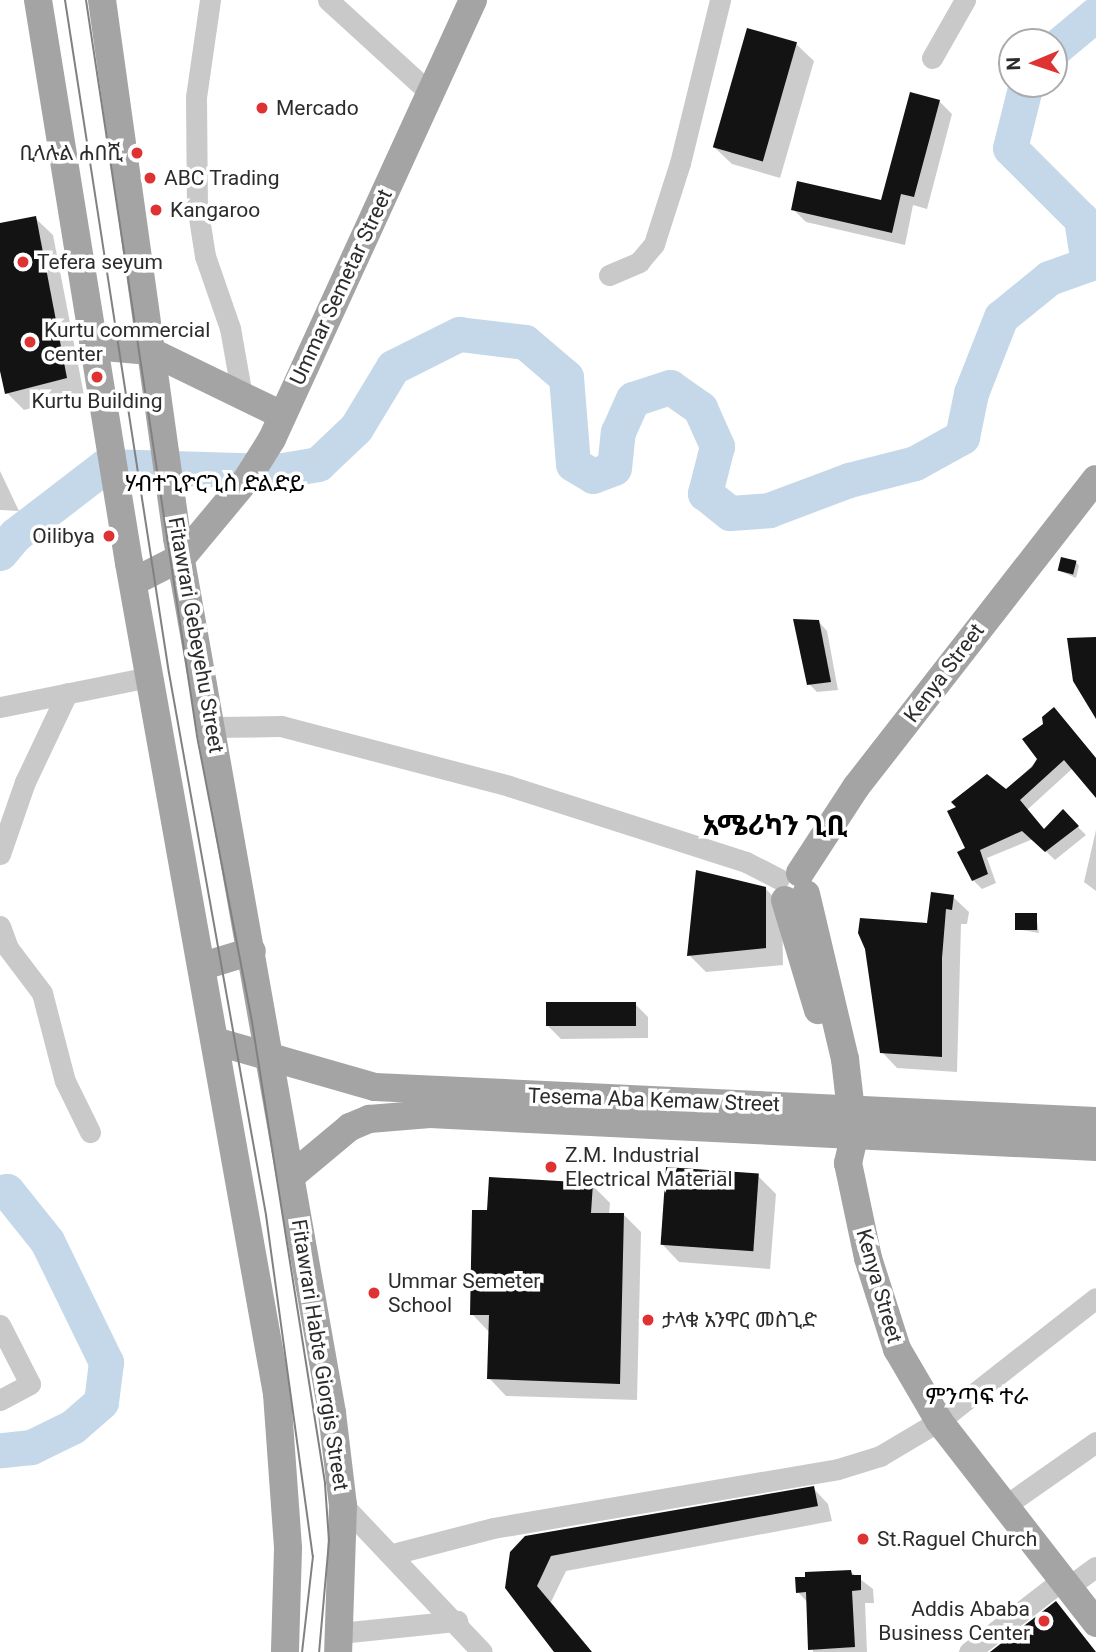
<!DOCTYPE html>
<meta charset="utf-8">
<style>
body{margin:0}
#map{position:relative;width:1096px;height:1652px;overflow:hidden;background:#fff;font-family:Roboto,"Noto Sans Ethiopic",sans-serif}
div>[style]{position:absolute}
[style*='--x']{left:calc(var(--x)*1px);top:calc(var(--y)*1px);width:calc(var(--w)*1px);rotate:calc(var(--a)*1deg)}
.shadow>*{inset:0;background:#0003}
.river>*{height:35px;margin:-17.5px;padding:0 17.5px;transform-origin:17.5px;border-radius:17.5px;background:#c5d8e9}
.building>*{inset:0;background:#131313;transform-origin:0 0}
.minor>*{height:21px;margin:-10.5px;padding:0 10.5px;transform-origin:10.5px;border-radius:10.5px;background:#c9c9c9}
.major>*{height:28px;margin:-14px;padding:0 14px;transform-origin:14px;border-radius:14px;background:#a4a4a4}
.tram>*{height:2px;margin:-1px;padding:0 1px;transform-origin:1px;border-radius:1px;background:#818181}
.dots>*{width:19px;height:19px;translate:-50% -50%;box-sizing:border-box;border:4px solid #fff;border-radius:50%}
span{translate:-50% -50%;white-space:nowrap;text-align:center;line-height:1.15;-webkit-text-stroke:7px #fff;paint-order:stroke}
.poi-label{font-size:21px;color:#2c2c2c}
.left{translate:0 -50%;text-align:left}
.right{translate:-100% -50%;text-align:right}
.street-label{font-size:21px;color:#2c2c2c}
.neighbourhood-label{font-size:23px;color:#000}
.district-label{font-size:28px;color:#000;font-weight:700}
.north{position:absolute;left:998px;top:28px;width:70px;height:70px;box-sizing:border-box;background:#fff;border:2px solid #ababab;border-radius:50%;rotate:268deg;font-size:19px;font-weight:700;line-height:28px;text-align:center;color:#2c2c2c}
.north::after{content:'';display:block;margin:auto;width:24px;height:32px;background:#de3332;clip-path:polygon(50% 0,100% 100%,50% 72%,0 100%)}
</style>
<div id="map">
<div class="shadow">
<i style="clip-path:polygon(796px 44px,814px 61px,780px 178px,732px 164px,714px 147px)"></i>
<i style="clip-path:polygon(939px 101px,952px 114px,927px 209px,913px 205px,905px 245px,806px 222px,793px 209px,882px 203px)"></i>
<i style="clip-path:polygon(35px 218px,53px 235px,84px 395px,24px 410px,7px 393px,0 363px,0 225px)"></i>
<i style="clip-path:polygon(0 471px,19px 511px,0 510px)"></i>
<i style="clip-path:polygon(1076px 562px,1079px 566px,1076px 578px,1060px 571px)"></i>
<i style="clip-path:polygon(819px 622px,827px 631px,838px 690px,817px 692px,809px 684px)"></i>
<i style="clip-path:polygon(1039px 759px,1096px 759px,1096px 795px,1073px 768px,1027px 810px,1045px 831px,1063px 812px,1086px 835px,1055px 860px,1033px 839px,987px 858px,996px 883px,982px 889px,973px 880px,967px 849px,1006px 791px)"></i>
<i style="clip-path:polygon(1096px 830px,1096px 891px,1084px 882px)"></i>
<i style="clip-path:polygon(765px 888px,782px 906px,783px 965px,706px 972px,689px 955px)"></i>
<i style="clip-path:polygon(953px 897px,969px 912px,967px 924px,961px 924px,957px 1072px,897px 1068px,882px 1052px,929px 924px)"></i>
<i style="clip-path:polygon(1036px 915px,1039px 933px,1016px 929px)"></i>
<i style="clip-path:polygon(635px 1004px,648px 1017px,648px 1038px,561px 1039px,548px 1026px)"></i>
<i style="clip-path:polygon(758px 1176px,776px 1194px,770px 1269px,679px 1262px,662px 1244px)"></i>
<i style="clip-path:polygon(592px 1185px,610px 1203px,609px 1215px,624px 1215px,641px 1232px,637px 1400px,506px 1396px,489px 1378px,490px 1333px,472px 1314px,489px 1212px)"></i>
<i style="clip-path:polygon(813px 1488px,828px 1504px,832px 1521px,566px 1571px,551px 1602px,592px 1652px,557px 1652px,511px 1553px)"></i>
<i style="clip-path:polygon(851px 1572px,873px 1589px,874px 1603px,865px 1603px,867px 1652px,813px 1652px,808px 1603px,798px 1592px,807px 1578px)"></i>
<i style="clip-path:polygon(1056px 1603px,1096px 1652px,993px 1652px)"></i>
</div>
<div class="river">
<i style="--x:1054;--y:49;--w:55;--a:-39.8"></i>
<i style="--x:0;--y:553;--w:23;--a:-50"></i>
<i style="--x:15;--y:535;--w:113;--a:-37.5"></i>
<i style="--x:105;--y:466;--w:172;--a:1.7"></i>
<i style="--x:277;--y:471;--w:42;--a:-9.7"></i>
<i style="--x:318;--y:464;--w:52;--a:-43.5"></i>
<i style="--x:356;--y:428;--w:71;--a:-58.8"></i>
<i style="--x:393;--y:367;--w:74;--a:-26.6"></i>
<i style="--x:459;--y:334;--w:66;--a:6.9"></i>
<i style="--x:525;--y:342;--w:54;--a:40.5"></i>
<i style="--x:566;--y:377;--w:87;--a:85.4"></i>
<i style="--x:573;--y:464;--w:23;--a:31"></i>
<i style="--x:593;--y:476;--w:22;--a:-21"></i>
<i style="--x:614;--y:468;--w:36;--a:-84"></i>
<i style="--x:618;--y:432;--w:36;--a:-66"></i>
<i style="--x:633;--y:399;--w:39;--a:-18"></i>
<i style="--x:670;--y:387;--w:37;--a:35"></i>
<i style="--x:700;--y:408;--w:42;--a:65.9"></i>
<i style="--x:717;--y:446;--w:49;--a:104.3"></i>
<i style="--x:705;--y:493;--w:32;--a:39"></i>
<i style="--x:730;--y:513;--w:39;--a:-4"></i>
<i style="--x:769;--y:510;--w:85;--a:-20.6"></i>
<i style="--x:849;--y:480;--w:68;--a:-14.4"></i>
<i style="--x:915;--y:463;--w:54;--a:-29"></i>
<i style="--x:962;--y:437;--w:45;--a:-78.4"></i>
<i style="--x:971;--y:393;--w:82;--a:-68.5"></i>
<i style="--x:1001;--y:317;--w:62;--a:-39.1"></i>
<i style="--x:1049;--y:278;--w:41;--a:-19.7"></i>
<i style="--x:1088;--y:264;--w:46;--a:-98.8"></i>
<i style="--x:1081;--y:219;--w:100;--a:-135"></i>
<i style="--x:1010;--y:148;--w:66;--a:-76"></i>
<i style="--x:0;--y:1192;--w:7;--a:-8"></i>
<i style="--x:7;--y:1191;--w:64;--a:51.3"></i>
<i style="--x:47;--y:1241;--w:135;--a:64"></i>
<i style="--x:106;--y:1362;--w:40;--a:97.1"></i>
<i style="--x:101;--y:1402;--w:38;--a:139"></i>
<i style="--x:72;--y:1427;--w:46;--a:154"></i>
<i style="--x:31;--y:1447;--w:31;--a:174"></i>
</div>
<div class="building">
<i style="left:747px;top:28px;width:52px;height:124px;rotate:16deg"></i>
<i style="clip-path:polygon(910px 92px,940px 100px,914px 197px,901px 194px,892px 233px,791px 210px,797px 181px,881px 200px)"></i>
<i style="clip-path:polygon(36px 216px,67px 378px,5px 394px,0 371px,0 223px)"></i>
<i style="left:1061px;top:557px;width:16px;height:14px;rotate:14deg"></i>
<i style="clip-path:polygon(793px 619px,819px 620px,831px 682px,807px 685px)"></i>
<i style="clip-path:polygon(1096px 637px,1096px 719px,1073px 681px,1067px 638px)"></i>
<i style="clip-path:polygon(1054px 707px,1096px 758px,1096px 798px,1064px 760px,1020px 800px,1044px 829px,1063px 809px,1079px 826px,1045px 852px,1022px 831px,980px 850px,988px 874px,972px 881px,957px 852px,965px 848px,947px 811px,956px 807px,951px 802px,987px 774px,1006px 789px,1032px 767px,1037px 759px,1022px 739px,1043px 724px,1042px 717px)"></i>
<i style="clip-path:polygon(696px 870px,766px 887px,766px 948px,687px 956px)"></i>
<i style="clip-path:polygon(931px 892px,954px 895px,952px 910px,946px 909px,942px 958px,942px 1057px,880px 1053px,865px 949px,858px 933px,860px 918px,927px 923px)"></i>
<i style="left:1015px;top:913px;width:22px;height:17px"></i>
<i style="left:636px;top:1002px;width:24px;height:90px;rotate:90deg"></i>
<i style="left:666px;top:1167px;width:93px;height:78px;rotate:4deg"></i>
<i style="clip-path:polygon(489px 1177px,593px 1183px,591px 1213px,624px 1213px,620px 1384px,487px 1379px,489px 1315px,470px 1315px,472px 1210px,487px 1210px)"></i>
<i style="clip-path:polygon(814px 1486px,818px 1506px,551px 1556px,537px 1586px,592px 1652px,554px 1652px,505px 1588px,510px 1552px,525px 1536px)"></i>
<i style="clip-path:polygon(851px 1570px,852px 1575px,861px 1575px,861px 1590px,852px 1591px,855px 1647px,808px 1650px,806px 1592px,796px 1593px,795px 1577px,805px 1577px,805px 1572px)"></i>
<i style="clip-path:polygon(1056px 1601px,1096px 1652px,990px 1652px)"></i>
</div>
<div class="minor">
<i style="--x:210;--y:0;--w:98;--a:98.2"></i>
<i style="--x:196;--y:97;--w:108;--a:89.5"></i>
<i style="--x:197;--y:205;--w:52;--a:81.1"></i>
<i style="--x:205;--y:256;--w:76;--a:70.9"></i>
<i style="--x:230;--y:328;--w:69;--a:80"></i>
<i style="--x:328;--y:0;--w:138;--a:42.4"></i>
<i style="--x:932;--y:58;--w:67;--a:-60.4"></i>
<i style="--x:609;--y:275;--w:33;--a:-23"></i>
<i style="--x:639;--y:262;--w:23;--a:-50"></i>
<i style="--x:654;--y:244;--w:85;--a:-72.2"></i>
<i style="--x:680;--y:163;--w:168;--a:-76.2"></i>
<i style="--x:0;--y:707;--w:152;--a:-11.4"></i>
<i style="--x:212;--y:727;--w:69;--a:-0.8"></i>
<i style="--x:281;--y:726;--w:236;--a:14.7"></i>
<i style="--x:509;--y:786;--w:249;--a:17.8"></i>
<i style="--x:746;--y:862;--w:37;--a:27"></i>
<i style="--x:0;--y:854;--w:76;--a:-70.9"></i>
<i style="--x:25;--y:782;--w:98;--a:-64.7"></i>
<i style="--x:0;--y:926;--w:23;--a:70"></i>
<i style="--x:8;--y:948;--w:56;--a:52.9"></i>
<i style="--x:42;--y:993;--w:91;--a:75.4"></i>
<i style="--x:65;--y:1081;--w:57;--a:63.9"></i>
<i style="--x:0;--y:1325;--w:66;--a:63"></i>
<i style="--x:30;--y:1384;--w:34;--a:152"></i>
<i style="--x:343;--y:1505;--w:202;--a:46.6"></i>
<i style="--x:1006;--y:1505;--w:110;--a:-35"></i>
<i style="--x:393;--y:1554;--w:103;--a:-14.6"></i>
<i style="--x:493;--y:1528;--w:350;--a:-9.7"></i>
<i style="--x:838;--y:1469;--w:44;--a:-17.2"></i>
<i style="--x:880;--y:1456;--w:69;--a:-30.7"></i>
<i style="--x:939;--y:1421;--w:199;--a:-38.1"></i>
<i style="--x:1068;--y:1587;--w:34;--a:-36"></i>
<i style="--x:340;--y:1633;--w:118;--a:-5.9"></i>
<i style="--x:969;--y:1652;--w:118;--a:-37.7"></i>
</div>
<div class="major">
<i style="--x:38;--y:0;--w:570;--a:80.82"></i>
<i style="--x:129;--y:563;--w:844;--a:79.9"></i>
<i style="--x:277;--y:1394;--w:155;--a:85.9"></i>
<i style="--x:288;--y:1549;--w:103;--a:91.7"></i>
<i style="--x:102;--y:0;--w:543;--a:82.06"></i>
<i style="--x:177;--y:538;--w:889;--a:79.95"></i>
<i style="--x:332;--y:1413;--w:93;--a:83.2"></i>
<i style="--x:343;--y:1505;--w:147;--a:91.9"></i>
<i style="--x:93;--y:346;--w:57;--a:5"></i>
<i style="--x:150;--y:351;--w:147;--a:25.9"></i>
<i style="--x:133;--y:582;--w:55;--a:-27"></i>
<i style="--x:182;--y:557;--w:102;--a:-50.2"></i>
<i style="--x:247;--y:479;--w:47;--a:-58"></i>
<i style="--x:272;--y:439;--w:483;--a:-65.4"></i>
<i style="--x:800;--y:873;--w:103;--a:-56.9"></i>
<i style="--x:856;--y:787;--w:390;--a:-52.1"></i>
<i style="--x:806;--y:894;--w:170;--a:76.7"></i>
<i style="--x:845;--y:1059;--w:79;--a:83.4"></i>
<i style="--x:854;--y:1137;--w:27;--a:103"></i>
<i style="--x:848;--y:1163;--w:97;--a:78.1"></i>
<i style="--x:868;--y:1258;--w:96;--a:72.3"></i>
<i style="--x:897;--y:1349;--w:83;--a:59.7"></i>
<i style="--x:939;--y:1421;--w:256;--a:52.1"></i>
<i style="--x:785;--y:900;--w:115;--a:73.3"></i>
<i style="--x:203;--y:966;--w:51;--a:-17"></i>
<i style="--x:218;--y:1042;--w:163;--a:16"></i>
<i style="--x:375;--y:1087;--w:722;--a:2.7"></i>
<i style="--x:290;--y:1177;--w:78;--a:-39.8"></i>
<i style="--x:350;--y:1127;--w:21;--a:-23"></i>
<i style="--x:369;--y:1119;--w:61;--a:-4.7"></i>
<i style="--x:430;--y:1114;--w:667;--a:2.84"></i>
</div>
<div class="tram">
<i style="--x:65;--y:0;--w:681;--a:81.22"></i>
<i style="--x:169;--y:673;--w:551;--a:79.85"></i>
<i style="--x:266;--y:1215;--w:344;--a:82.2"></i>
<i style="--x:313;--y:1556;--w:97;--a:96.5"></i>
<i style="--x:86;--y:0;--w:744;--a:81.42"></i>
<i style="--x:197;--y:736;--w:291;--a:79.1"></i>
<i style="--x:252;--y:1022;--w:468;--a:81"></i>
<i style="--x:325;--y:1484;--w:57;--a:86"></i>
<i style="--x:329;--y:1541;--w:111;--a:95.1"></i>
</div>
<div class="dots">
<i style="left:262px;top:108px;background:#de3332"></i>
<i style="left:137px;top:153px;background:#de3332"></i>
<i style="left:150px;top:178px;background:#de3332"></i>
<i style="left:156px;top:210px;background:#de3332"></i>
<i style="left:23px;top:262px;background:#de3332"></i>
<i style="left:30px;top:342px;background:#de3332"></i>
<i style="left:97px;top:377px;background:#de3332"></i>
<i style="left:109px;top:536px;background:#de3332"></i>
<i style="left:551px;top:1167px;background:#de3332"></i>
<i style="left:374px;top:1293px;background:#de3332"></i>
<i style="left:648px;top:1320px;background:#de3332"></i>
<i style="left:863px;top:1539px;background:#de3332"></i>
<i style="left:1044px;top:1621px;background:#de3332"></i>
</div>
<div class="poi-label">
<span class="left" style="left:276px;top:108px">Mercado</span>
<span class="right" style="left:123px;top:153px">ቢላሉል ሐበሺ</span>
<span class="left" style="left:164px;top:178px">ABC Trading</span>
<span class="left" style="left:170px;top:210px">Kangaroo</span>
<span class="left" style="left:37px;top:262px">Tefera seyum</span>
<span class="left" style="left:44px;top:342px">Kurtu commercial<br>center</span>
<span style="left:97px;top:401px">Kurtu Building</span>
<span class="right" style="left:95px;top:536px">Oilibya</span>
<span class="left" style="left:565px;top:1167px">Z.M. Industrial<br>Electrical Material</span>
<span class="left" style="left:388px;top:1293px">Ummar Semeter<br>School</span>
<span class="left" style="left:662px;top:1320px">ታላቁ አንዋር መስጊድ</span>
<span class="left" style="left:877px;top:1539px">St.Raguel Church</span>
<span class="right" style="left:1030px;top:1621px">Addis Ababa<br>Business Center</span>
</div>
<div class="street-label">
<span style="left:341px;top:287px;rotate:-65deg">Ummar Semetar Street</span>
<span style="left:196px;top:635px;rotate:80deg">Fitawrari Gebeyehu Street</span>
<span style="left:944px;top:673px;rotate:-53deg">Kenya Street</span>
<span style="left:654px;top:1100px;rotate:2deg">Tesema Aba Kemaw Street</span>
<span style="left:879px;top:1286px;rotate:74deg">Kenya Street</span>
<span style="left:320px;top:1355px;rotate:81deg">Fitawrari Habte Giorgis Street</span>
</div>
<div class="neighbourhood-label">
<span style="left:215px;top:484px">ሃብተጊዮርጊስ ድልድይ</span>
<span style="left:977px;top:1397px">ምንጣፍ ተራ</span>
</div>
<div class="district-label">
<span style="left:775px;top:826px">አሜሪካን ጊቢ</span>
</div>
<div class="north">N</div>
</div>
